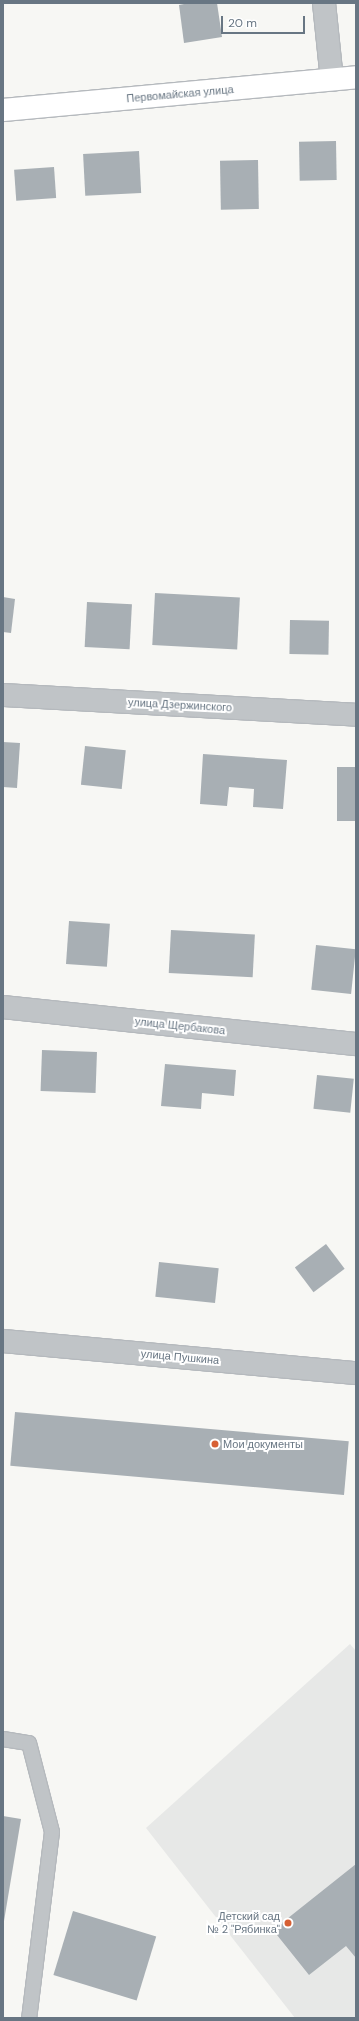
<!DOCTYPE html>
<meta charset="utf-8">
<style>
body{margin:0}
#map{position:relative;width:359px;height:2021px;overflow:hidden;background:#f7f7f4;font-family:"DM Sans",sans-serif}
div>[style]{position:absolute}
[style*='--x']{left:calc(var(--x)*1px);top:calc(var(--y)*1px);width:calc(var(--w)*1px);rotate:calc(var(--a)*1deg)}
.built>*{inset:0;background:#e7e8e7}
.building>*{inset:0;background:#a8afb4;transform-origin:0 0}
.roads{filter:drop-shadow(1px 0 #b5b9bd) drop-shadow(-1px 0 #b5b9bd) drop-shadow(0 1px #b5b9bd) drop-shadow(0 -1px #b5b9bd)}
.lane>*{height:14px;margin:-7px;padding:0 7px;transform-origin:7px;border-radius:7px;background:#c0c4c7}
.street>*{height:22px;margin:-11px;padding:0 11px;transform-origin:11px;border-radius:11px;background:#c0c4c7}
.secondary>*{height:22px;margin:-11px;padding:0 11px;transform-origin:11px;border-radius:11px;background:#fff}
.dots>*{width:11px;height:11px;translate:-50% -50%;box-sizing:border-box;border:2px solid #fff;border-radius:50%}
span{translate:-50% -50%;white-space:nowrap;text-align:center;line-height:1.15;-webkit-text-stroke:4px #fff;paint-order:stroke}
.street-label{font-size:11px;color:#687683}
.poi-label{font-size:11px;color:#687683}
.left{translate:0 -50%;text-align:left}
.right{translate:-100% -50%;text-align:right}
.frame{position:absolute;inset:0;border:4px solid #687683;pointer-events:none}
.scale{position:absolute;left:221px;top:16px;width:84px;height:18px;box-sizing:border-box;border:2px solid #687683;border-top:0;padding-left:5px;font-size:12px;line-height:14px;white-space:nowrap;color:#687683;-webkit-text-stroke:3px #fff;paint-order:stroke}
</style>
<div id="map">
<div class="built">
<i style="clip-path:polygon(350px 1644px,356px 1651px,356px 2018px,295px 2018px,146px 1828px)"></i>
</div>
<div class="building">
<i style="clip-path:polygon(189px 3px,217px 3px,222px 37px,184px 43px,179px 5px)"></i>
<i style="left:336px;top:141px;width:39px;height:37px;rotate:89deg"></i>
<i style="left:139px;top:151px;width:42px;height:56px;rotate:87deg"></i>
<i style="left:258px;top:160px;width:49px;height:38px;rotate:89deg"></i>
<i style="left:54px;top:167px;width:31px;height:40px;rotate:86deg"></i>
<i style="left:155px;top:593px;width:85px;height:52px;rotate:3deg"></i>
<i style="clip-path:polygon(3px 597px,15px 599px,11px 633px,3px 632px)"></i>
<i style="left:87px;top:602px;width:45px;height:45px;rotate:3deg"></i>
<i style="left:290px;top:620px;width:39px;height:34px;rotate:1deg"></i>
<i style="clip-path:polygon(3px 742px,20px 743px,17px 788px,3px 787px)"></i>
<i style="left:85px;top:746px;width:41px;height:39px;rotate:6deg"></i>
<i style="clip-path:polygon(203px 754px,287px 760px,283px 809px,253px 807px,254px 789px,229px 787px,227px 806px,200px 804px)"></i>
<i style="left:337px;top:767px;width:19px;height:54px"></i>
<i style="left:69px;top:921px;width:41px;height:43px;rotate:4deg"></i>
<i style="left:171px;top:930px;width:84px;height:43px;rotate:3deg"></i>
<i style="left:316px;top:945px;width:40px;height:45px;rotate:6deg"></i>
<i style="left:42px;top:1050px;width:55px;height:41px;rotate:2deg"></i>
<i style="clip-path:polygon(165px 1064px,236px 1070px,234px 1096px,202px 1093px,201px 1109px,161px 1106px)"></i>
<i style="left:317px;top:1075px;width:37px;height:34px;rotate:6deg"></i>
<i style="left:326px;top:1244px;width:31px;height:39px;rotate:53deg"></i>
<i style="left:159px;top:1262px;width:60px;height:35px;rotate:6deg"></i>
<i style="left:15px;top:1412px;width:335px;height:54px;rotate:5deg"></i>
<i style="clip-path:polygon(3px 1816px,21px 1819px,4px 1921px,3px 1921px)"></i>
<i style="clip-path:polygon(356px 1864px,356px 1958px,346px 1946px,309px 1975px,273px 1930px)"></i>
<i style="left:73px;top:1911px;width:87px;height:67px;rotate:17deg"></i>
</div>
<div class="roads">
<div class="lane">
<i style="--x:3;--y:1739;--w:26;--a:9"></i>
<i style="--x:29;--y:1743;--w:92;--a:75.5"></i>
<i style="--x:52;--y:1832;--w:187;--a:97"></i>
</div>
<div class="street">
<i style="--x:324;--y:3;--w:77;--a:84.1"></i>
<i style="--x:3;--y:695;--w:354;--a:3.2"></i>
<i style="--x:3;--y:1007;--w:355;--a:6"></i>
<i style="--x:3;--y:1341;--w:354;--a:5.2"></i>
</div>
<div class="secondary">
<i style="--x:3;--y:110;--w:355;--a:-5.3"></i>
</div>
</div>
<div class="dots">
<i style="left:215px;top:1444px;background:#d76034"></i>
<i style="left:288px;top:1923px;background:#d76034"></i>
</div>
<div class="street-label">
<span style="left:180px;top:94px;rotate:-5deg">Первомайская улица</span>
<span style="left:180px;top:705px;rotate:3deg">улица Дзержинского</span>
<span style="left:180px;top:1026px;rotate:6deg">улица Щербакова</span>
<span style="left:180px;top:1357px;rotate:5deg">улица Пушкина</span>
</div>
<div class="poi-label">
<span class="left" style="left:223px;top:1444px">Мои документы</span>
<span class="right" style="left:280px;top:1923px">Детский сад<br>№ 2 "Рябинка"</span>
</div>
<div class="frame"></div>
<div class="scale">20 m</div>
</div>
